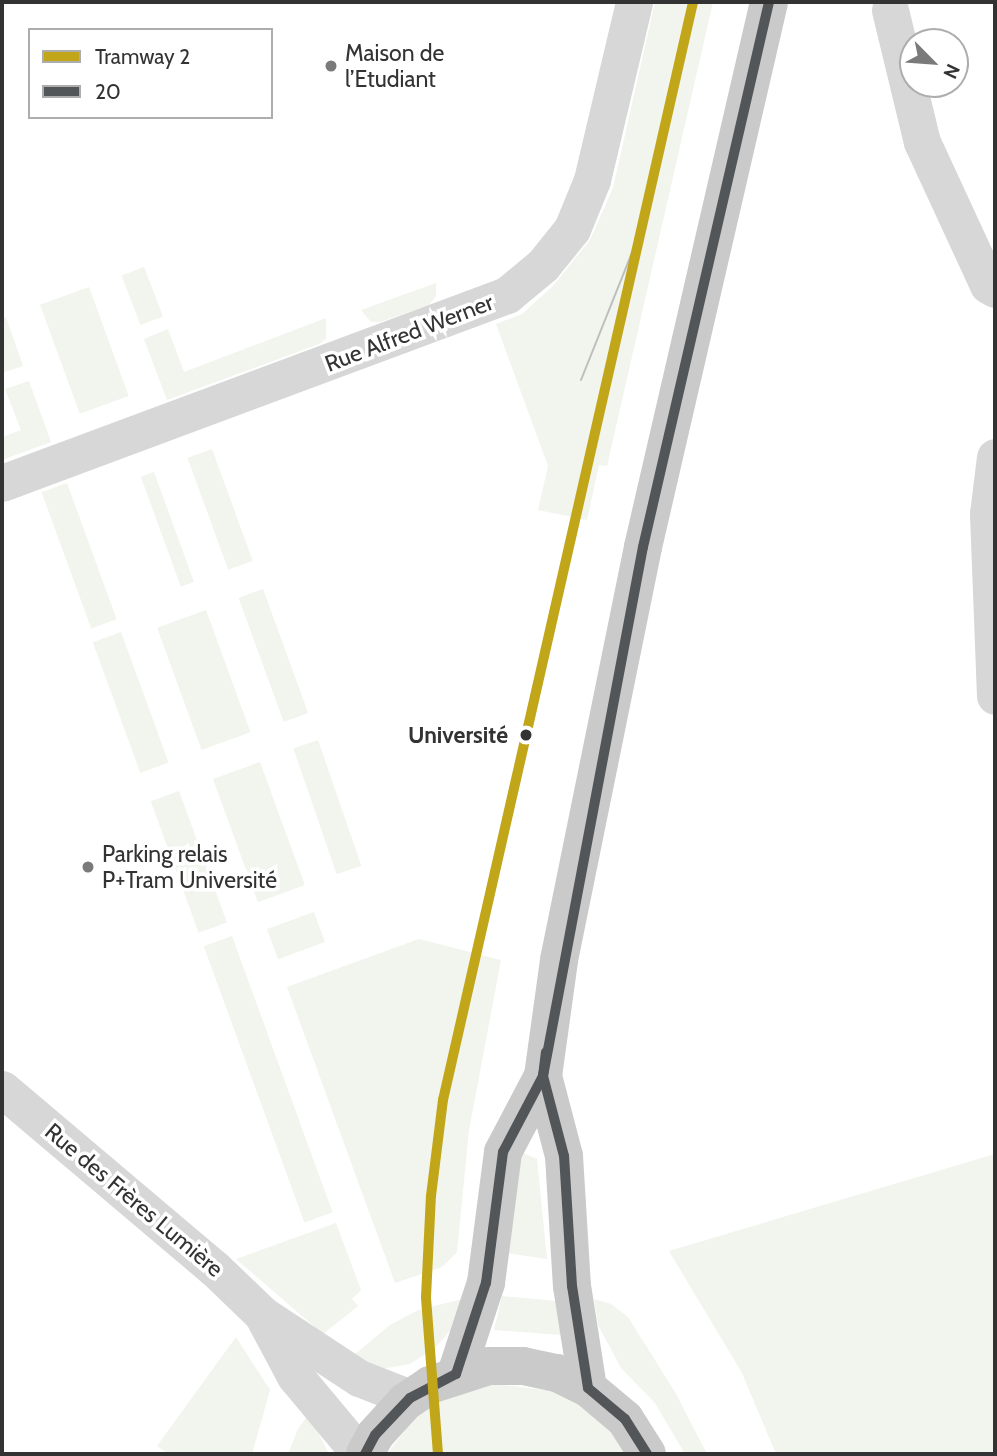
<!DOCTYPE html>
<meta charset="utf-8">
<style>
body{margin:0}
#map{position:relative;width:997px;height:1456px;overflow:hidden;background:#fff;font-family:Cabin,sans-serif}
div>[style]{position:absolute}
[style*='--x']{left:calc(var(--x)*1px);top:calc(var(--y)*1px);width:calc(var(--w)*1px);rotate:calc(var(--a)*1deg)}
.green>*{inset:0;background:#f1f5ed;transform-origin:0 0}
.street>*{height:37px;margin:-18.5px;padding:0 18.5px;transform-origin:18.5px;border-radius:18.5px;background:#d7d7d7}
.primary>*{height:38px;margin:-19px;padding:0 19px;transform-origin:19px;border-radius:19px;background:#cacaca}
.tram>*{height:2px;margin:-1px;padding:0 1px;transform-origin:1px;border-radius:1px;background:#bebebe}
.bus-1>*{height:10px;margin:-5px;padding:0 5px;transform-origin:5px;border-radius:5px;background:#535658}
.tram-1>*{height:10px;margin:-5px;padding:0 5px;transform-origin:5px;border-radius:5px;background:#c2a619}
.dots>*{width:19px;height:19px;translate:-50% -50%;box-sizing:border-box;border:4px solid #fff;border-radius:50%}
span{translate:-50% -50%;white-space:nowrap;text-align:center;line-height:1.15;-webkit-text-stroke:7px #fff;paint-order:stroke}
.poi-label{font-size:23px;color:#333}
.left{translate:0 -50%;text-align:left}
.street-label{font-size:23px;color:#333}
.stop-label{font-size:23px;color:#333;font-weight:700}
.right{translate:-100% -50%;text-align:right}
.frame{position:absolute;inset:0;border:4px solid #333;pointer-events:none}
.legend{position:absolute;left:28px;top:28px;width:245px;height:91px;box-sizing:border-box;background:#fff;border:2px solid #adadad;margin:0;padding:9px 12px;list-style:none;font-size:21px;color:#333}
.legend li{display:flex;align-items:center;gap:14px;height:35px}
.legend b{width:35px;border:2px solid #adadad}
.north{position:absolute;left:899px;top:28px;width:70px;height:70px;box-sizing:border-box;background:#fff;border:2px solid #adadad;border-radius:50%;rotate:115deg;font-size:19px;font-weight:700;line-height:28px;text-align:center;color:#333}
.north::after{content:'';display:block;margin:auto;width:24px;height:32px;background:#7a7a7a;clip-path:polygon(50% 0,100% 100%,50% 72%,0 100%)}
</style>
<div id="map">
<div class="green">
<i style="clip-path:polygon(655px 2px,713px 2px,607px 466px,599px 465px,587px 520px,538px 510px,548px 466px,496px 324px,522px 314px,553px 286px,590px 240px,613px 188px)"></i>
<i style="left:144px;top:267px;width:53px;height:24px;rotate:69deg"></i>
<i style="clip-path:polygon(436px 283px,436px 296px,429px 305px,380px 322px,371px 322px,361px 310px)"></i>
<i style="left:89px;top:287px;width:116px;height:52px;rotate:70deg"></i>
<i style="clip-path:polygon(6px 317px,23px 366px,2px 373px,2px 319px)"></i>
<i style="clip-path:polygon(326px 318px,326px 339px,319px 344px,167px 400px,144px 339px,168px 329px,184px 372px)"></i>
<i style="clip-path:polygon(29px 381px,51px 442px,2px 460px,2px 437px,21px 430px,5px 389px)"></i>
<i style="left:212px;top:449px;width:119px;height:26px;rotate:70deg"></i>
<i style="left:154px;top:472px;width:117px;height:14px;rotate:70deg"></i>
<i style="left:67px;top:483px;width:145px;height:27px;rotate:70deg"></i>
<i style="left:263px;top:589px;width:132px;height:26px;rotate:70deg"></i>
<i style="left:206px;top:610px;width:130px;height:52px;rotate:70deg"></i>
<i style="left:121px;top:632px;width:139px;height:30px;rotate:70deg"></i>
<i style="left:318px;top:740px;width:133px;height:26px;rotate:71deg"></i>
<i style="left:260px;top:762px;width:131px;height:50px;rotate:70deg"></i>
<i style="left:179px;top:791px;width:140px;height:30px;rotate:70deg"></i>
<i style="left:314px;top:912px;width:32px;height:50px;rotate:70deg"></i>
<i style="left:232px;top:936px;width:294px;height:30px;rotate:70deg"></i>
<i style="clip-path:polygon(419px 939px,501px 960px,469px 1130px,457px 1252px,442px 1267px,395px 1283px,287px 987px)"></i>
<i style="clip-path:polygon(521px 1152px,537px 1159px,547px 1259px,506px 1253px)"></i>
<i style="clip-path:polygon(995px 1154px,995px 1454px,776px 1454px,742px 1373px,669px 1251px)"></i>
<i style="clip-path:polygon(336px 1223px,361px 1290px,352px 1299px,358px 1306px,323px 1334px,236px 1259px)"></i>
<i style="clip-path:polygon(502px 1296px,556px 1301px,562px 1335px,494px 1330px)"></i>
<i style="clip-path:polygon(467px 1298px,453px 1327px,436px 1347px,410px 1364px,382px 1369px,354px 1355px,390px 1325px,418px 1310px)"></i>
<i style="clip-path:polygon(594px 1299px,611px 1304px,628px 1317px,675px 1392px,707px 1454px,685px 1454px,655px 1403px,621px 1368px,598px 1325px)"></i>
<i style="clip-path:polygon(236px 1337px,270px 1390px,252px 1454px,169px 1454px,157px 1446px)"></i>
<i style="clip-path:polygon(495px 1384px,554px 1391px,586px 1408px,612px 1431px,626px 1454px,387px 1454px,412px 1421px,439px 1401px)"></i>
<i style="clip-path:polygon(309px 1414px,329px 1454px,288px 1454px,298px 1429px)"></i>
</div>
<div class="street">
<i style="--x:890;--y:10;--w:136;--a:76.4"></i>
<i style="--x:922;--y:142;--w:157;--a:65.2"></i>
<i style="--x:988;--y:285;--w:8;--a:30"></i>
<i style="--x:995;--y:457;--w:57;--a:97"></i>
<i style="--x:988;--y:514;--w:182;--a:87.8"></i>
<i style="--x:2;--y:483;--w:539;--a:-20.42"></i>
<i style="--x:507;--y:295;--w:47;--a:-39.8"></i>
<i style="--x:543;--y:265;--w:46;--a:-51.1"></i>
<i style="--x:572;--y:229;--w:53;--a:-67.8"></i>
<i style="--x:592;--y:180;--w:183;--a:-76.7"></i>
<i style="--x:2;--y:1089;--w:277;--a:40.2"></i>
<i style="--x:214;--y:1268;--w:68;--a:43.8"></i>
<i style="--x:263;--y:1315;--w:115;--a:33.3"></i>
<i style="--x:359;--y:1378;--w:55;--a:21.4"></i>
<i style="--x:263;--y:1316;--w:68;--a:61.9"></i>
<i style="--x:295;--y:1376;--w:102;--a:50.2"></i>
</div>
<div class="primary">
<i style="--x:543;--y:1076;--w:83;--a:75.3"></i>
<i style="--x:564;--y:1156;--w:130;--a:86.5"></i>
<i style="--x:572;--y:1286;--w:103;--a:81.1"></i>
<i style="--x:456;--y:1374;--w:96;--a:-71.8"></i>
<i style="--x:486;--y:1283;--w:132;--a:-82.6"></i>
<i style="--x:503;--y:1152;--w:86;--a:-62.2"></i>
<i style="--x:543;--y:1076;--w:117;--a:-82.1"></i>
<i style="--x:559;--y:960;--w:421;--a:-78.5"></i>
<i style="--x:643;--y:547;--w:559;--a:-76.98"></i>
<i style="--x:365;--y:1454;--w:21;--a:-62"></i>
<i style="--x:375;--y:1435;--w:45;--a:-47.7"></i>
<i style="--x:405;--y:1402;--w:30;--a:-34"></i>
<i style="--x:430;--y:1385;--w:62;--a:-17.9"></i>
<i style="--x:489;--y:1366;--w:34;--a:0"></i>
<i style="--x:523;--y:1366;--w:35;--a:12"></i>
<i style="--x:557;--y:1373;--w:34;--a:26"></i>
<i style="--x:588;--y:1388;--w:48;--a:40"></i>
<i style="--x:625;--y:1419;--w:41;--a:57.8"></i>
</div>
<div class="tram">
<i style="--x:581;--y:380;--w:156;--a:-68.2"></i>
</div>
<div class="bus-1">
<i style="--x:456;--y:1374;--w:96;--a:-71.8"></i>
<i style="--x:486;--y:1283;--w:132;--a:-82.6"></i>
<i style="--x:503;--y:1152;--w:86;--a:-62.2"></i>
<i style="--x:543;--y:1076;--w:24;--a:-83"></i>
<i style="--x:588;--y:1388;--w:103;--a:-98.9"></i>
<i style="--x:572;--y:1286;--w:130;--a:-93.5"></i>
<i style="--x:564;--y:1156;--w:83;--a:-104.7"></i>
<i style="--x:543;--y:1076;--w:538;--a:-79.3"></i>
<i style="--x:643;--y:547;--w:559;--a:-76.98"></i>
<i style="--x:588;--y:1388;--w:48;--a:40"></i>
<i style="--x:625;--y:1419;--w:41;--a:57.8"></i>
<i style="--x:365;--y:1454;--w:21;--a:-62"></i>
<i style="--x:375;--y:1435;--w:51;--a:-46.6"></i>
<i style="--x:410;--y:1398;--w:52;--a:-27.6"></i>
</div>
<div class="tram-1">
<i style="--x:438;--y:1454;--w:157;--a:-94.4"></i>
<i style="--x:426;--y:1297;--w:101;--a:-87.2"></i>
<i style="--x:431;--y:1196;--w:97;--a:-82.9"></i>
<i style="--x:443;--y:1100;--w:1126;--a:-77.17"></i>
</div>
<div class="dots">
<i style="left:331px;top:66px;background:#7a7a7a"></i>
<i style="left:526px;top:735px;background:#333"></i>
<i style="left:88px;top:867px;background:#7a7a7a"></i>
</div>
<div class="poi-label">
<span class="left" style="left:345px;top:66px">Maison de<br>l’Etudiant</span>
<span class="left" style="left:102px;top:867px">Parking relais<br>P+Tram Université</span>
</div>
<div class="street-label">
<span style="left:409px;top:333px;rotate:-21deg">Rue Alfred Werner</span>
<span style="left:134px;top:1200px;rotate:40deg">Rue des Frères Lumière</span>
</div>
<div class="stop-label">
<span class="right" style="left:508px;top:735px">Université</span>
</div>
<div class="frame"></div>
<ul class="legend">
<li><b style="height:9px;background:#c2a619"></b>Tramway 2</li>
<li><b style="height:9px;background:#535658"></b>20</li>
</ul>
<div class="north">N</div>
</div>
